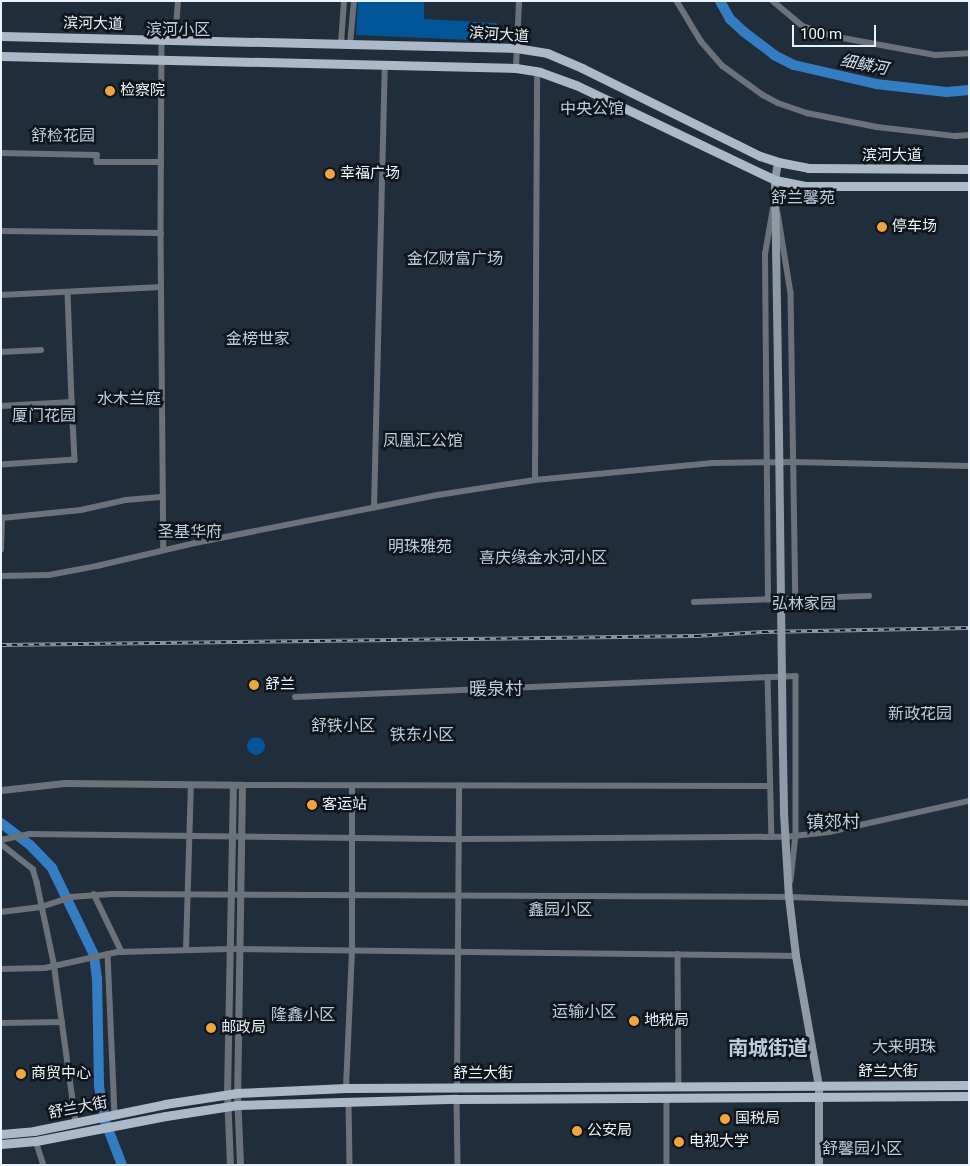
<!DOCTYPE html>
<meta charset="utf-8">
<style>
body{margin:0}
#map{position:relative;width:970px;height:1166px;overflow:hidden;background:#202d3b;font-family:Roboto,"Noto Sans SC",sans-serif}
div>[style]{position:absolute}
[style*='--x']{left:calc(var(--x)*1px);top:calc(var(--y)*1px);width:calc(var(--w)*1px);rotate:calc(var(--a)*1deg)}
.green>*{inset:0;background:#025596}
.round{border-radius:50%}
.river>*{height:10px;margin:-5px;padding:0 5px;transform-origin:5px;border-radius:5px;background:#357dc2}
.minor>*{height:5.5px;margin:-2.75px;padding:0 2.75px;transform-origin:2.75px;border-radius:2.75px;background:#6b727a}
.tertiary>*{height:7px;margin:-3.5px;padding:0 3.5px;transform-origin:3.5px;border-radius:3.5px;background:#6b727a}
.secondary>*{height:8px;margin:-4px;padding:0 4px;transform-origin:4px;border-radius:4px;background:#8f9aa6}
.primary>*{height:9px;margin:-4.5px;padding:0 4.5px;transform-origin:4.5px;border-radius:4.5px;background:#abb9c8}
.rail>*{height:4px;margin-top:-2px;transform-origin:0;background:repeating-linear-gradient(90deg,#0f151b 0 5.5px,#8e99a4 0 11px);box-sizing:border-box;border-block:1px solid #8e99a4}
.secondary-bridge>*{height:8px;margin:-4px;padding:0 4px;transform-origin:4px;border-radius:4px;background:#8f9aa6}
.dots>*{width:14px;height:14px;translate:-50% -50%;box-sizing:border-box;border:2px solid #0f151b;border-radius:50%}
span{translate:-50% -50%;white-space:nowrap;text-align:center;line-height:1.15;-webkit-text-stroke:5px #0f151b;paint-order:stroke}
.street-label{font-size:15px;color:#eaf3fc}
.poi-label{font-size:15px;color:#eaf3fc}
.left{translate:0 -50%;text-align:left}
.neighbourhood-label{font-size:16px;color:#bccde0}
.water-label{font-size:16px;color:#cee0f2;font-style:italic}
.quarter-label{font-size:18px;color:#bccde0}
.district-label{font-size:20px;color:#bccde0;font-weight:700}
.frame{position:absolute;inset:0;border:2px solid #eaf3fc;pointer-events:none}
.scale{position:absolute;left:792px;top:25px;width:84px;height:22px;box-sizing:border-box;border:2px solid #eaf3fc;border-top:0;padding-left:6px;font-size:15px;line-height:18px;white-space:nowrap;color:#eaf3fc;-webkit-text-stroke:4px #0f151b;paint-order:stroke}
</style>
<div id="map">
<div class="green">
<i style="clip-path:polygon(358px 1px,424px 1px,424px 19px,497px 23px,498px 34px,494px 41px,356px 35px)"></i>
<i class="round" style="left:247px;top:737px;width:18px;height:18px"></i>
</div>
<div class="river">
<i style="--x:720;--y:1;--w:21;--a:61"></i>
<i style="--x:730;--y:19;--w:19;--a:43"></i>
<i style="--x:744;--y:32;--w:38;--a:37"></i>
<i style="--x:774;--y:55;--w:22;--a:27"></i>
<i style="--x:794;--y:65;--w:84;--a:13"></i>
<i style="--x:876;--y:84;--w:71;--a:6.4"></i>
<i style="--x:947;--y:92;--w:22;--a:-5"></i>
<i style="--x:1;--y:823;--w:36;--a:37"></i>
<i style="--x:30;--y:845;--w:32;--a:46"></i>
<i style="--x:52;--y:868;--w:97;--a:64.2"></i>
<i style="--x:94;--y:955;--w:23;--a:83"></i>
<i style="--x:97;--y:978;--w:108;--a:88.9"></i>
<i style="--x:99;--y:1086;--w:36;--a:80"></i>
<i style="--x:105;--y:1121;--w:47;--a:68.9"></i>
</div>
<div class="minor">
<i style="--x:677;--y:1;--w:47;--a:59"></i>
<i style="--x:701;--y:41;--w:33;--a:49"></i>
<i style="--x:723;--y:66;--w:49;--a:35.9"></i>
<i style="--x:763;--y:95;--w:17;--a:28"></i>
<i style="--x:778;--y:103;--w:31;--a:19"></i>
<i style="--x:807;--y:113;--w:71;--a:11.3"></i>
<i style="--x:877;--y:127;--w:79;--a:6.6"></i>
<i style="--x:955;--y:136;--w:14;--a:-4"></i>
<i style="--x:773;--y:1;--w:39;--a:40"></i>
<i style="--x:803;--y:26;--w:31;--a:19"></i>
<i style="--x:832;--y:36;--w:106;--a:10.4"></i>
<i style="--x:936;--y:55;--w:33;--a:-3"></i>
<i style="--x:162;--y:40;--w:193;--a:90.3"></i>
<i style="--x:161;--y:233;--w:316;--a:89.5"></i>
<i style="--x:175;--y:41;--w:40;--a:-85.7"></i>
<i style="--x:341;--y:44;--w:43;--a:-86"></i>
<i style="--x:350;--y:44;--w:43;--a:-84.7"></i>
<i style="--x:516;--y:68;--w:67;--a:-87.4"></i>
<i style="--x:1;--y:153;--w:96;--a:1.2"></i>
<i style="--x:97;--y:155;--w:7;--a:90"></i>
<i style="--x:97;--y:162;--w:64;--a:0"></i>
<i style="--x:778;--y:213;--w:81;--a:80.8"></i>
<i style="--x:791;--y:293;--w:306;--a:89.1"></i>
<i style="--x:1;--y:231;--w:160;--a:0.7"></i>
<i style="--x:68;--y:292;--w:110;--a:87.9"></i>
<i style="--x:1;--y:295;--w:160;--a:-2.9"></i>
<i style="--x:1;--y:352;--w:40;--a:-2.9"></i>
<i style="--x:1;--y:406;--w:71;--a:-3.2"></i>
<i style="--x:72;--y:402;--w:58;--a:87"></i>
<i style="--x:75;--y:460;--w:74;--a:176.1"></i>
<i style="--x:535;--y:480;--w:409;--a:-89.7"></i>
<i style="--x:374;--y:508;--w:443;--a:-88.6"></i>
<i style="--x:1;--y:550;--w:32;--a:-88"></i>
<i style="--x:2;--y:518;--w:79;--a:-5.8"></i>
<i style="--x:81;--y:510;--w:46;--a:-12.5"></i>
<i style="--x:126;--y:500;--w:37;--a:-5"></i>
<i style="--x:1;--y:576;--w:48;--a:-1.2"></i>
<i style="--x:49;--y:575;--w:49;--a:-10.6"></i>
<i style="--x:97;--y:566;--w:101;--a:-13.2"></i>
<i style="--x:195;--y:543;--w:248;--a:-11.2"></i>
<i style="--x:438;--y:495;--w:98;--a:-8.8"></i>
<i style="--x:535;--y:480;--w:178;--a:-5.5"></i>
<i style="--x:712;--y:463;--w:81;--a:-0.7"></i>
<i style="--x:793;--y:462;--w:176;--a:1.3"></i>
<i style="--x:768;--y:600;--w:346;--a:-90.5"></i>
<i style="--x:765;--y:254;--w:47;--a:-80.1"></i>
<i style="--x:694;--y:602;--w:175;--a:-2"></i>
<i style="--x:768;--y:677;--w:160;--a:88.6"></i>
<i style="--x:295;--y:697;--w:501;--a:-2.4"></i>
<i style="--x:796;--y:676;--w:159;--a:90"></i>
<i style="--x:796;--y:835;--w:46;--a:96.2"></i>
<i style="--x:242;--y:785;--w:528;--a:0.11"></i>
<i style="--x:1;--y:840;--w:29;--a:-12"></i>
<i style="--x:29;--y:834;--w:429;--a:0.7"></i>
<i style="--x:458;--y:839;--w:327;--a:-0.4"></i>
<i style="--x:785;--y:837;--w:44;--a:-6.5"></i>
<i style="--x:829;--y:832;--w:143;--a:-12.5"></i>
<i style="--x:1;--y:844;--w:41;--a:38"></i>
<i style="--x:33;--y:869;--w:14;--a:73"></i>
<i style="--x:37;--y:882;--w:83;--a:78.1"></i>
<i style="--x:54;--y:963;--w:161;--a:82.1"></i>
<i style="--x:94;--y:894;--w:64;--a:64.2"></i>
<i style="--x:1;--y:912;--w:40;--a:-7.1"></i>
<i style="--x:41;--y:907;--w:32;--a:-18"></i>
<i style="--x:71;--y:897;--w:40;--a:-4.3"></i>
<i style="--x:111;--y:894;--w:678;--a:0.25"></i>
<i style="--x:789;--y:897;--w:180;--a:1.9"></i>
<i style="--x:186;--y:950;--w:165;--a:-88.3"></i>
<i style="--x:108;--y:954;--w:160;--a:87.5"></i>
<i style="--x:678;--y:954;--w:132;--a:89.6"></i>
<i style="--x:1;--y:969;--w:44;--a:-1.3"></i>
<i style="--x:45;--y:968;--w:75;--a:-12.4"></i>
<i style="--x:118;--y:952;--w:112;--a:-1.5"></i>
<i style="--x:230;--y:949;--w:566;--a:0.71"></i>
<i style="--x:1;--y:1023;--w:61;--a:-0.9"></i>
<i style="--x:346;--y:1088;--w:137;--a:-87.5"></i>
<i style="--x:352;--y:951;--w:165;--a:-90"></i>
<i style="--x:457;--y:1088;--w:302;--a:-89.6"></i>
<i style="--x:667;--y:1098;--w:67;--a:90"></i>
<i style="--x:457;--y:1099;--w:66;--a:89.1"></i>
<i style="--x:349;--y:1101;--w:64;--a:89.1"></i>
<i style="--x:36;--y:1141;--w:25;--a:72"></i>
</div>
<div class="tertiary">
<i style="--x:1;--y:790;--w:64;--a:-6.2"></i>
<i style="--x:65;--y:783;--w:177;--a:0.6"></i>
<i style="--x:242;--y:785;--w:308;--a:90.9"></i>
<i style="--x:237;--y:1093;--w:72;--a:87.6"></i>
<i style="--x:230;--y:1165;--w:71;--a:-92.4"></i>
<i style="--x:227;--y:1094;--w:309;--a:-88.9"></i>
</div>
<div class="secondary">
<i style="--x:778;--y:162;--w:18;--a:99"></i>
<i style="--x:775;--y:180;--w:256;--a:89.1"></i>
<i style="--x:783;--y:755;--w:59;--a:89"></i>
<i style="--x:784;--y:814;--w:83;--a:86.6"></i>
<i style="--x:789;--y:897;--w:59;--a:83.2"></i>
<i style="--x:796;--y:956;--w:132;--a:80"></i>
<i style="--x:819;--y:1086;--w:79;--a:90"></i>
</div>
<div class="primary">
<i style="--x:1;--y:36;--w:515;--a:1.33"></i>
<i style="--x:516;--y:48;--w:31;--a:9"></i>
<i style="--x:547;--y:53;--w:38;--a:23"></i>
<i style="--x:582;--y:68;--w:199;--a:26.3"></i>
<i style="--x:760;--y:156;--w:19;--a:18"></i>
<i style="--x:778;--y:162;--w:31;--a:11"></i>
<i style="--x:808;--y:168;--w:161;--a:0.4"></i>
<i style="--x:1;--y:56;--w:515;--a:1.33"></i>
<i style="--x:516;--y:68;--w:24;--a:9"></i>
<i style="--x:540;--y:72;--w:38;--a:20"></i>
<i style="--x:576;--y:85;--w:221;--a:25.5"></i>
<i style="--x:775;--y:180;--w:32;--a:11"></i>
<i style="--x:806;--y:186;--w:163;--a:0"></i>
<i style="--x:1;--y:1134;--w:33;--a:-5"></i>
<i style="--x:34;--y:1131;--w:134;--a:-11.6"></i>
<i style="--x:165;--y:1104;--w:73;--a:-8.7"></i>
<i style="--x:237;--y:1093;--w:109;--a:-2.6"></i>
<i style="--x:346;--y:1088;--w:623;--a:-0.28"></i>
<i style="--x:1;--y:1144;--w:35;--a:-5"></i>
<i style="--x:36;--y:1141;--w:132;--a:-10.9"></i>
<i style="--x:166;--y:1116;--w:72;--a:-8.8"></i>
<i style="--x:237;--y:1105;--w:220;--a:-1.6"></i>
<i style="--x:457;--y:1099;--w:512;--a:-0.34"></i>
</div>
<div class="rail">
<i style="--x:1;--y:645;--w:695;--a:-0.74"></i>
<i style="--x:696;--y:636;--w:67;--a:-3.4"></i>
<i style="--x:763;--y:632;--w:206;--a:-1.1"></i>
</div>
<div class="secondary-bridge">
<i style="--x:779;--y:436;--w:319;--a:89.3"></i>
</div>
<div class="dots">
<i style="left:110px;top:91px;background:#f1a540"></i>
<i style="left:330px;top:174px;background:#f1a540"></i>
<i style="left:882px;top:227px;background:#f1a540"></i>
<i style="left:254px;top:685px;background:#f1a540"></i>
<i style="left:312px;top:805px;background:#f1a540"></i>
<i style="left:634px;top:1021px;background:#f1a540"></i>
<i style="left:211px;top:1028px;background:#f1a540"></i>
<i style="left:21px;top:1074px;background:#f1a540"></i>
<i style="left:725px;top:1119px;background:#f1a540"></i>
<i style="left:577px;top:1131px;background:#f1a540"></i>
<i style="left:679px;top:1142px;background:#f1a540"></i>
</div>
<div class="street-label">
<span style="left:93px;top:24px;rotate:1deg">滨河大道</span>
<span style="left:499px;top:35px;rotate:4deg">滨河大道</span>
<span style="left:892px;top:156px">滨河大道</span>
<span style="left:888px;top:1072px">舒兰大街</span>
<span style="left:483px;top:1074px">舒兰大街</span>
<span style="left:78px;top:1108px;rotate:-11deg">舒兰大街</span>
</div>
<div class="poi-label">
<span class="left" style="left:120px;top:91px">检察院</span>
<span class="left" style="left:340px;top:174px">幸福广场</span>
<span class="left" style="left:892px;top:227px">停车场</span>
<span class="left" style="left:265px;top:685px">舒兰</span>
<span class="left" style="left:322px;top:805px">客运站</span>
<span class="left" style="left:644px;top:1021px">地税局</span>
<span class="left" style="left:221px;top:1028px">邮政局</span>
<span class="left" style="left:31px;top:1074px">商贸中心</span>
<span class="left" style="left:735px;top:1119px">国税局</span>
<span class="left" style="left:587px;top:1131px">公安局</span>
<span class="left" style="left:689px;top:1142px">电视大学</span>
</div>
<div class="neighbourhood-label">
<span style="left:178px;top:30px">滨河小区</span>
<span style="left:592px;top:109px">中央公馆</span>
<span style="left:63px;top:136px">舒检花园</span>
<span style="left:803px;top:198px">舒兰馨苑</span>
<span style="left:455px;top:259px">金亿财富广场</span>
<span style="left:258px;top:339px">金榜世家</span>
<span style="left:129px;top:399px">水木兰庭</span>
<span style="left:44px;top:416px">厦门花园</span>
<span style="left:423px;top:441px">凤凰汇公馆</span>
<span style="left:190px;top:532px">圣基华府</span>
<span style="left:420px;top:547px">明珠雅苑</span>
<span style="left:543px;top:558px">喜庆缘金水河小区</span>
<span style="left:804px;top:604px">弘林家园</span>
<span style="left:920px;top:714px">新政花园</span>
<span style="left:343px;top:726px">舒铁小区</span>
<span style="left:422px;top:735px">铁东小区</span>
<span style="left:560px;top:910px">鑫园小区</span>
<span style="left:584px;top:1012px">运输小区</span>
<span style="left:303px;top:1015px">隆鑫小区</span>
<span style="left:904px;top:1047px">大来明珠</span>
<span style="left:862px;top:1149px">舒馨园小区</span>
</div>
<div class="water-label">
<span style="left:864px;top:65px;rotate:11deg">细鳞河</span>
</div>
<div class="quarter-label">
<span style="left:496px;top:689px">暖泉村</span>
<span style="left:833px;top:822px">镇郊村</span>
</div>
<div class="district-label">
<span style="left:768px;top:1048px">南城街道</span>
</div>
<div class="frame"></div>
<div class="scale">100 m</div>
</div>
